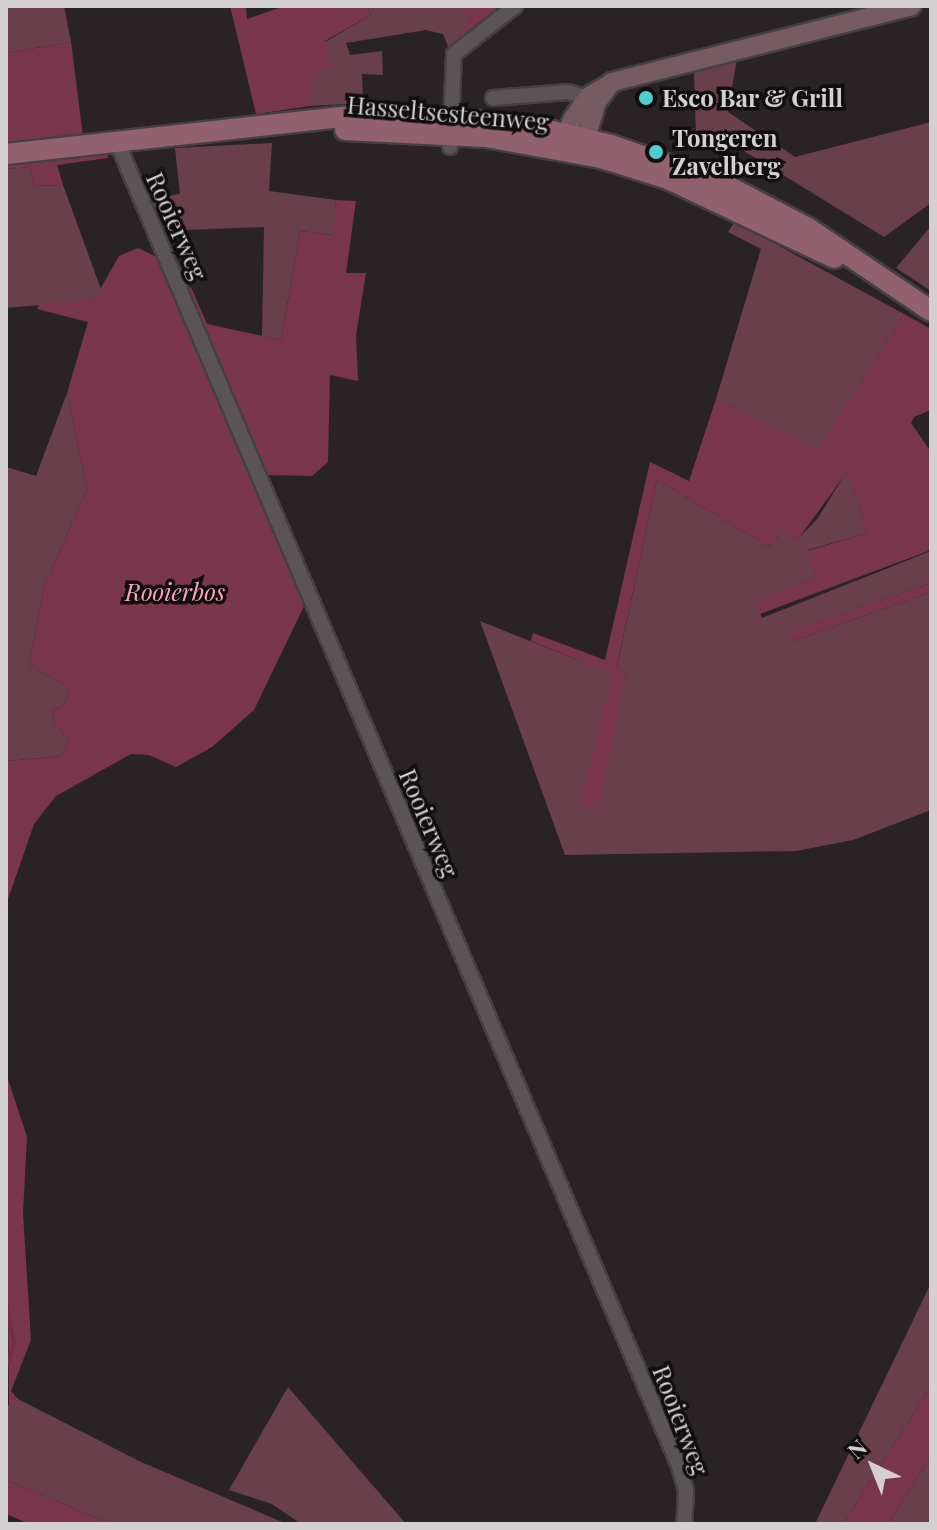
<!DOCTYPE html>
<style>
body{margin:0}
#map{position:relative;width:937px;height:1530px;overflow:hidden;background:#2a2325;font-family:"Playfair Display",serif}
div>[style]{position:absolute}
[style*='--x']{left:calc(var(--x)*1px);top:calc(var(--y)*1px);width:calc(var(--w)*1px);rotate:calc(var(--a)*1deg)}
.green>*{inset:0;background:#693f4b}
.forest>*{inset:0;background:#79354b}
.stream>*{height:4px;margin:-2px;padding:0 2px;transform-origin:2px;border-radius:2px;background:#712e45}
.roads{filter:drop-shadow(2px 0 #454041) drop-shadow(-2px 0 #454041) drop-shadow(0 2px #454041) drop-shadow(0 -2px #454041)}
.minor>*{height:14px;margin:-7px;padding:0 7px;transform-origin:7px;border-radius:7px;background:#5b5456}
.secondary>*{height:18px;margin:-9px;padding:0 9px;transform-origin:9px;border-radius:9px;background:#765b63}
.primary>*{height:20px;margin:-10px;padding:0 10px;transform-origin:10px;border-radius:10px;background:#926170}
.dots>*{width:22px;height:22px;translate:-50% -50%;box-sizing:border-box;border:4px solid #110e0e;border-radius:50%}
span{translate:-50% -50%;white-space:nowrap;text-align:center;line-height:1.15;-webkit-text-stroke:7px #110e0e;paint-order:stroke}
.poi-label{font-size:24px;color:#d4d0d1;font-weight:700}
.left{translate:0 -50%;text-align:left}
.street-label{font-size:24px;color:#d4d0d1}
.park-label{font-size:24px;color:#f7a3bb;font-style:italic}
.frame{position:absolute;inset:0;border:8px solid #d4d0d1;pointer-events:none}
.north{position:absolute;left:833px;top:1426px;width:80px;height:80px;-webkit-text-stroke:6px #110e0e;paint-order:stroke;rotate:317deg;font-size:22px;font-weight:700;line-height:32px;text-align:center;color:#d4d0d1}
.north::after{content:'';display:block;margin:auto;width:28px;height:36px;background:#d4d0d1;clip-path:polygon(50% 0,100% 100%,50% 72%,0 100%)}
</style>
<div id="map">
<div class="green">
<i style="clip-path:polygon(6px 6px,64px 6px,71px 42px,6px 53px)"></i>
<i style="clip-path:polygon(367px 6px,461px 6px,472px 22px,458px 33px,462px 38px,450px 51px,443px 34px,426px 30px,346px 43px,350px 55px,382px 51px,383px 75px,362px 74px,363px 103px,310px 106px,311px 75px,325px 42px,371px 15px)"></i>
<i style="clip-path:polygon(737px 58px,728px 112px,795px 157px,931px 122px,931px 203px,884px 237px,726px 140px,718px 150px,696px 137px,694px 71px)"></i>
<i style="clip-path:polygon(272px 143px,269px 191px,336px 200px,334px 235px,300px 231px,281px 340px,262px 336px,264px 227px,159px 231px,146px 200px,180px 194px,175px 148px)"></i>
<i style="clip-path:polygon(30px 167px,34px 186px,63px 185px,102px 292px,94px 300px,6px 308px,6px 169px)"></i>
<i style="clip-path:polygon(735px 222px,904px 314px,818px 451px,716px 399px,761px 249px,728px 232px)"></i>
<i style="clip-path:polygon(931px 226px,931px 291px,896px 268px)"></i>
<i style="clip-path:polygon(67px 393px,87px 489px,44px 587px,29px 665px,66px 686px,69px 693px,63px 706px,52px 710px,53px 722px,69px 739px,62px 756px,6px 761px,6px 467px,36px 476px)"></i>
<i style="clip-path:polygon(847px 471px,867px 533px,808px 550px,817px 578px,755px 601px,762px 618px,931px 551px,931px 583px,790px 632px,794px 641px,931px 592px,931px 810px,853px 840px,796px 851px,565px 855px,480px 621px,613px 674px,581px 805px,626px 676px,617px 667px,657px 480px,769px 547px,783px 532px,796px 541px,818px 518px)"></i>
<i style="clip-path:polygon(931px 1283px,931px 1386px,843px 1524px,815px 1524px)"></i>
<i style="clip-path:polygon(288px 1387px,406px 1524px,301px 1524px,272px 1504px,229px 1490px)"></i>
<i style="clip-path:polygon(18px 1399px,141px 1462px,287px 1524px,112px 1524px,6px 1480px,6px 1407px)"></i>
<i style="clip-path:polygon(931px 1456px,931px 1524px,888px 1524px)"></i>
</div>
<div class="forest">
<i style="clip-path:polygon(230px 6px,246px 6px,247px 19px,285px 6px,367px 6px,371px 15px,325px 41px,331px 66px,312px 75px,310px 106px,256px 114px)"></i>
<i style="clip-path:polygon(461px 6px,504px 6px,462px 38px,458px 33px,471px 21px)"></i>
<i style="clip-path:polygon(71px 42px,83px 136px,6px 145px,6px 53px)"></i>
<i style="clip-path:polygon(107px 152px,108px 158px,57px 165px,63px 185px,34px 186px,30px 167px,6px 169px,6px 161px)"></i>
<i style="clip-path:polygon(336px 200px,356px 201px,346px 273px,366px 273px,356px 335px,358px 381px,330px 375px,328px 462px,312px 476px,267px 475px,184px 290px,191px 287px,207px 324px,281px 340px,300px 231px,333px 235px)"></i>
<i style="clip-path:polygon(138px 248px,163px 260px,307px 600px,254px 710px,212px 747px,176px 767px,149px 755px,131px 754px,56px 796px,34px 824px,6px 905px,6px 761px,62px 756px,69px 739px,53px 722px,52px 710px,63px 706px,69px 693px,66px 686px,29px 665px,44px 587px,87px 489px,67px 393px,88px 322px,37px 309px,40px 303px,94px 300px,119px 256px)"></i>
<i style="clip-path:polygon(904px 314px,931px 329px,931px 410px,914px 417px,911px 423px,931px 452px,931px 550px,760px 614px,754px 601px,817px 578px,807px 551px,867px 533px,847px 472px,796px 542px,783px 532px,769px 547px,657px 480px,617px 666px,626px 675px,599px 807px,580px 805px,612px 674px,531px 641px,533px 633px,605px 660px,650px 462px,689px 481px,716px 399px,818px 450px)"></i>
<i style="clip-path:polygon(931px 583px,931px 592px,794px 641px,789px 632px)"></i>
<i style="clip-path:polygon(6px 1073px,27px 1137px,23px 1213px,31px 1340px,11px 1391px,18px 1399px,9px 1410px)"></i>
<i style="clip-path:polygon(931px 1386px,931px 1456px,888px 1524px,843px 1524px)"></i>
<i style="clip-path:polygon(6px 1480px,112px 1524px,30px 1524px,6px 1514px)"></i>
</div>
<div class="stream">
<i style="--x:6;--y:1305;--w:40;--a:78"></i>
<i style="--x:14;--y:1344;--w:24;--a:109"></i>
<i style="--x:6;--y:1401;--w:5;--a:90"></i>
</div>
<div class="roads">
<div class="minor">
<i style="--x:493;--y:98;--w:75;--a:-4.6"></i>
<i style="--x:568;--y:92;--w:27;--a:17"></i>
<i style="--x:117;--y:142;--w:1438;--a:67"></i>
<i style="--x:679;--y:1466;--w:26;--a:74"></i>
<i style="--x:686;--y:1491;--w:33;--a:93"></i>
<i style="--x:450;--y:147;--w:93;--a:-87.5"></i>
<i style="--x:454;--y:54;--w:78;--a:-38.2"></i>
</div>
<div class="secondary">
<i style="--x:612;--y:82;--w:25;--a:127"></i>
<i style="--x:597;--y:102;--w:39;--a:107"></i>
<i style="--x:586;--y:139;--w:19;--a:141"></i>
<i style="--x:571;--y:151;--w:18;--a:-106"></i>
<i style="--x:566;--y:134;--w:17;--a:-66"></i>
<i style="--x:573;--y:118;--w:27;--a:-54"></i>
<i style="--x:589;--y:96;--w:27;--a:-31"></i>
<i style="--x:612;--y:82;--w:309;--a:-14.2"></i>
</div>
<div class="primary">
<i style="--x:345;--y:130;--w:141;--a:2.8"></i>
<i style="--x:486;--y:137;--w:117;--a:10.3"></i>
<i style="--x:601;--y:158;--w:70;--a:17.4"></i>
<i style="--x:668;--y:179;--w:184;--a:25.4"></i>
<i style="--x:6;--y:154;--w:339;--a:-6.3"></i>
<i style="--x:343;--y:117;--w:110;--a:0.5"></i>
<i style="--x:453;--y:118;--w:92;--a:6.9"></i>
<i style="--x:544;--y:129;--w:69;--a:13.4"></i>
<i style="--x:611;--y:145;--w:124;--a:19.3"></i>
<i style="--x:728;--y:186;--w:90;--a:27.7"></i>
<i style="--x:808;--y:228;--w:148;--a:34"></i>
</div>
</div>
<div class="dots">
<i style="left:646px;top:98px;background:#52cdcf"></i>
<i style="left:656px;top:152px;background:#52cdcf"></i>
</div>
<div class="poi-label">
<span class="left" style="left:662px;top:98px">Esco Bar &amp; Grill</span>
<span class="left" style="left:672px;top:152px">Tongeren<br>Zavelberg</span>
</div>
<div class="street-label">
<span style="left:448px;top:113px;rotate:5deg">Hasseltsesteenweg</span>
<span style="left:177px;top:226px;rotate:66deg">Rooierweg</span>
<span style="left:429px;top:823px;rotate:67deg">Rooierweg</span>
<span style="left:681px;top:1420px;rotate:69deg">Rooierweg</span>
</div>
<div class="park-label">
<span style="left:175px;top:592px">Rooierbos</span>
</div>
<div class="frame"></div>
<div class="north">N</div>
</div>
